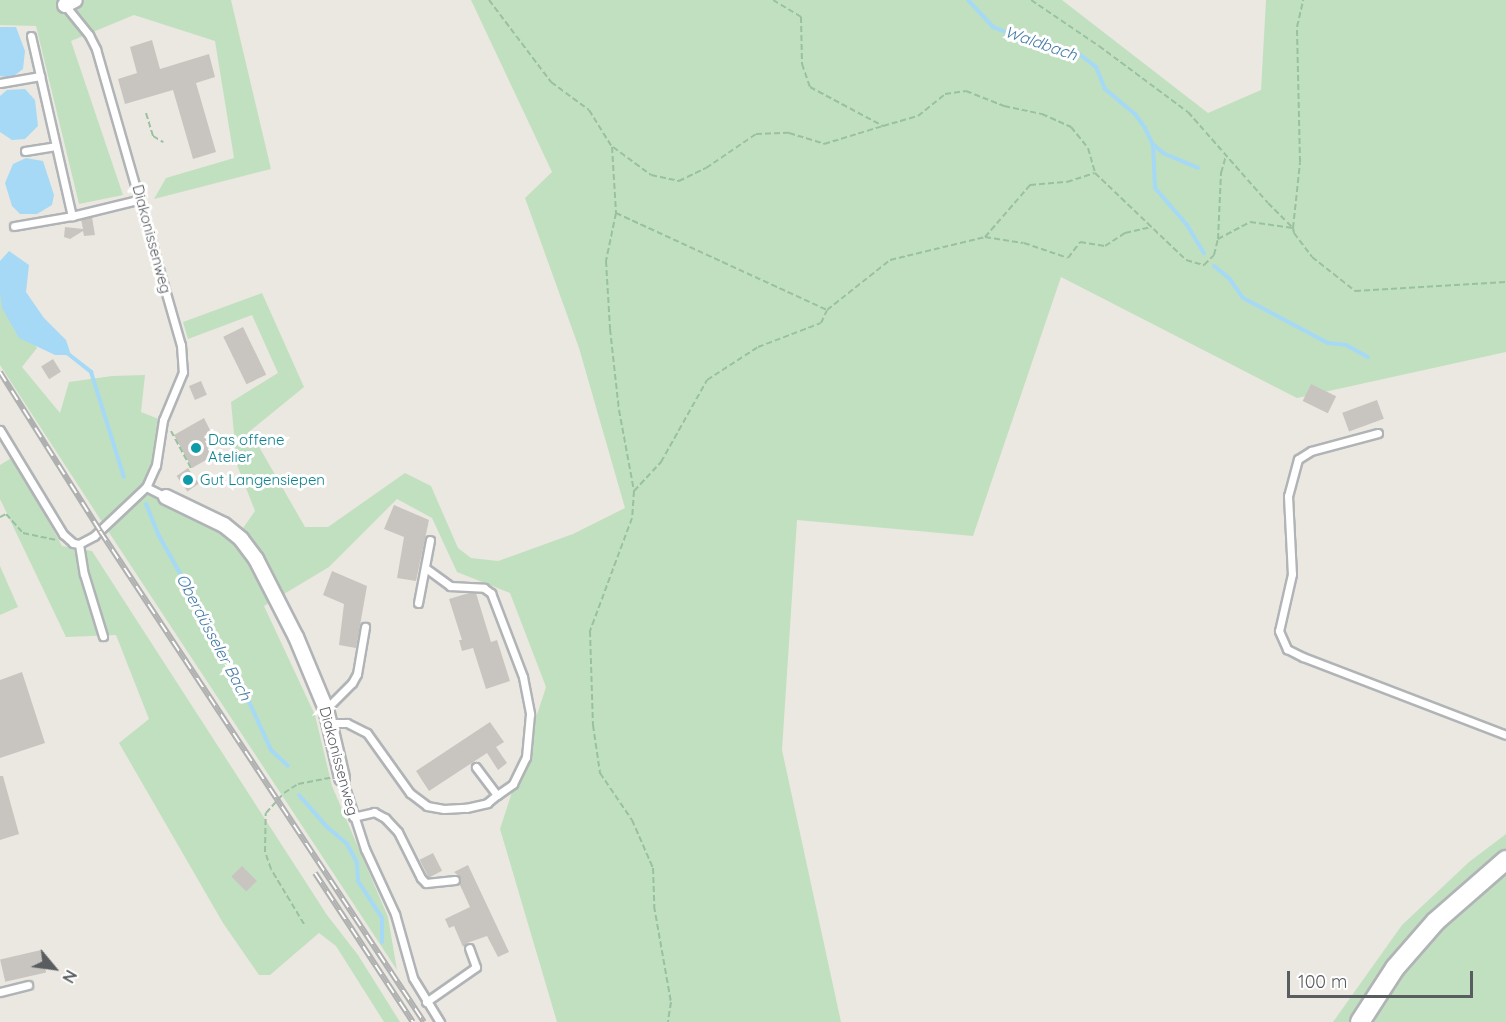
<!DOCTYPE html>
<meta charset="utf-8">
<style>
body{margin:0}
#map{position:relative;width:1506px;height:1022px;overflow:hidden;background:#ebe8e1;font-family:Quicksand,sans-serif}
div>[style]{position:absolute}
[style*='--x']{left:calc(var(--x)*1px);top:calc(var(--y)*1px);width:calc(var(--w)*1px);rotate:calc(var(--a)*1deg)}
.green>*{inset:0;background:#c1e0bf}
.water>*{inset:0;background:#a5d9f6}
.stream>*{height:4px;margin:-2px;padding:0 2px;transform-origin:2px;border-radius:2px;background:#a5d9f6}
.building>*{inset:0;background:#c8c5c0;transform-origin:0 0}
.path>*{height:2px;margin-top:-1px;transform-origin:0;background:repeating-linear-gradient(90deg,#99c1a1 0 6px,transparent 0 9px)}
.roads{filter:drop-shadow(2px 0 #b1b4b7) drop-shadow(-2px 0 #b1b4b7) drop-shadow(0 2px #b1b4b7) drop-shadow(0 -2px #b1b4b7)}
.service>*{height:7px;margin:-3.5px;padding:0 3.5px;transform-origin:3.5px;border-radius:3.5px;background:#fff}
.minor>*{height:14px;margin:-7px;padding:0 7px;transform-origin:7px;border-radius:7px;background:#fff}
.secondary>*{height:18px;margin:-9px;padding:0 9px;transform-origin:9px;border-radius:9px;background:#fff}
.rail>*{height:6px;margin-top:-3px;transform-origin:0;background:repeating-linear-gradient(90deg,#fff 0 11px,#afb0b0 0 22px);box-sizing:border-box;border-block:2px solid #afb0b0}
.dots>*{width:16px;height:16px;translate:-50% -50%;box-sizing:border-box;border:3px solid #fff;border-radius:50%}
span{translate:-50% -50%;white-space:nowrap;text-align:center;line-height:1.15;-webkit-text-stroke:6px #fff;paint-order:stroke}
.street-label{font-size:15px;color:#595d60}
.culture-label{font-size:15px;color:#0d838f}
.left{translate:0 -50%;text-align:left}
.water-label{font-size:16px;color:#457ba6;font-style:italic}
.north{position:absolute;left:24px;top:938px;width:60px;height:60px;-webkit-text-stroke:4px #fff;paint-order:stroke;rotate:119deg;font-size:16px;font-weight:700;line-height:24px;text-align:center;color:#595d60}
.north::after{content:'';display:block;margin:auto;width:21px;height:27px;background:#595d60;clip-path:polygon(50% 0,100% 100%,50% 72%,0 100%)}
.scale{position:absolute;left:1287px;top:971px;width:186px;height:27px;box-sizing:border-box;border:3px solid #595d60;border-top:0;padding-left:8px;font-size:18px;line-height:21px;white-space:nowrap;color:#595d60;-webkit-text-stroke:4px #fff;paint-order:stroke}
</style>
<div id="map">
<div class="green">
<i style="clip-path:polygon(0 0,231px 0,271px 169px,154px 199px,166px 178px,234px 158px,215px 41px,134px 15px,71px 41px,123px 195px,79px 204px,36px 26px,0 25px)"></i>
<i style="clip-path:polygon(471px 0,1062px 0,1208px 113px,1261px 90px,1266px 0,1506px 0,1506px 352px,1297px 398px,1061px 277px,973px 536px,797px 520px,782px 750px,841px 1022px,557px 1022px,500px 829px,546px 687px,510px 593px,457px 572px,432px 518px,397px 499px,329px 567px,264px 606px,315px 715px,332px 786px,388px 917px,397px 970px,108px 531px,132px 503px,147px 492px,234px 541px,255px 511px,237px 465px,231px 402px,278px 373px,252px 315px,188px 339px,183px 322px,262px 293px,304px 387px,250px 431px,305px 527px,328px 527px,405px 473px,431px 486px,458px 548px,471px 558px,498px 561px,573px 534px,625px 508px,579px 348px,525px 198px,552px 172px)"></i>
<i style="clip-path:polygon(0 288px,37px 348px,22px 367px,60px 413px,69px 382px,112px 376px,145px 375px,141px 412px,161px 420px,156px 432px,152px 463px,144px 482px,102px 522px,0 365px)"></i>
<i style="clip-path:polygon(13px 457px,62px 546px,92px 551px,327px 915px,358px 955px,400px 1022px,384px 1022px,336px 946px,319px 933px,270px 975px,259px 975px,223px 923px,119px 743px,149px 719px,116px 635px,66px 637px,0 499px,0 465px)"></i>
<i style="clip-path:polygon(0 566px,18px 607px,0 615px)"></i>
<i style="clip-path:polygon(1506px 834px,1506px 1022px,1333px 1022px,1402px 925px,1469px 862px)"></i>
</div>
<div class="water">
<i style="clip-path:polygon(0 27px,16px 27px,25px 51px,23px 69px,11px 78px,0 76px)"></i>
<i style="clip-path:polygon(25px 89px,35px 100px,38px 126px,25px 139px,12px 140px,0 132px,0 96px,7px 90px)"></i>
<i style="clip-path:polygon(26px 158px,43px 161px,54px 195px,52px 205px,37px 214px,20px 214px,12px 206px,5px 183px,13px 164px)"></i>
<i style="clip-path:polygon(9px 251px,29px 265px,26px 292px,44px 318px,66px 340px,71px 355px,55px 355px,19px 338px,2px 308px,0 293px,0 261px)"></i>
</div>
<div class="stream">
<i style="--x:968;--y:0;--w:37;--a:47"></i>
<i style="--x:993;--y:27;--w:32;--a:22"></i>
<i style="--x:1023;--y:39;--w:57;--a:14.3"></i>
<i style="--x:1078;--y:53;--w:23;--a:38"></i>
<i style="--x:1096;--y:67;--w:24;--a:68"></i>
<i style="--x:1105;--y:89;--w:39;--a:40"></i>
<i style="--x:1135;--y:114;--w:17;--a:54"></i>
<i style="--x:1145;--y:128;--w:19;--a:65"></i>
<i style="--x:1153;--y:145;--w:43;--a:87.3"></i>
<i style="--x:1155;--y:188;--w:49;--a:49.1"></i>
<i style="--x:1187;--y:225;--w:33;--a:59"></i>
<i style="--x:1154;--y:145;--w:12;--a:42"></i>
<i style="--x:1163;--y:153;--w:38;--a:23"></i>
<i style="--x:1214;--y:266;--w:19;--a:39"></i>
<i style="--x:1229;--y:278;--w:24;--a:55"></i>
<i style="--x:1243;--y:298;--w:96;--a:27.9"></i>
<i style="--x:1328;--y:343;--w:18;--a:6"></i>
<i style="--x:1346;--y:345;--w:25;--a:29"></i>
<i style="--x:67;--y:353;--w:31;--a:38"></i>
<i style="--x:91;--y:372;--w:110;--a:72.6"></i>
<i style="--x:146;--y:504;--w:35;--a:68"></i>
<i style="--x:159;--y:536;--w:153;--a:60.6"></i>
<i style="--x:234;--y:669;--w:89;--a:65.4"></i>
<i style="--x:271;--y:750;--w:23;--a:43"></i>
<i style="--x:299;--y:795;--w:43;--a:48.8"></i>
<i style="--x:327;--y:827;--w:26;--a:40"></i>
<i style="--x:347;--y:844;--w:21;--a:62"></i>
<i style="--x:357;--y:863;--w:18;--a:87"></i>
<i style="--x:358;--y:881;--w:44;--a:57"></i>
<i style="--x:382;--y:918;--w:24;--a:90"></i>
</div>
<div class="building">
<i style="clip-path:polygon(152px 40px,160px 69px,209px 54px,215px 77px,196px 83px,216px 152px,193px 159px,173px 90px,125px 104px,118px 79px,137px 73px,130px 47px)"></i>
<i style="clip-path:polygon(92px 217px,95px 235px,84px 236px,83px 231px,70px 239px,64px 237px,65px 227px,83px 229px,81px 219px)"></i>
<i style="left:243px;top:327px;width:53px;height:22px;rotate:64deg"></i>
<i style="left:53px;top:359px;width:15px;height:14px;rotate:58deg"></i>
<i style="left:201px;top:381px;width:15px;height:13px;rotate:67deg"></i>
<i style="left:1311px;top:384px;width:28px;height:19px;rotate:26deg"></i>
<i style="left:1377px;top:400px;width:20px;height:37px;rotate:70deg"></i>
<i style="clip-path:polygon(204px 418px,211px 432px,204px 436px,215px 455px,192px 468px,174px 435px)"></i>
<i style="left:188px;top:468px;width:19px;height:14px;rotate:55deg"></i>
<i style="clip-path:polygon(394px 505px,429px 520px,416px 581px,397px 578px,404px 537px,384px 529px)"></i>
<i style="clip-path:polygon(332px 571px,367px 586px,356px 648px,339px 645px,344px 604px,323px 595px)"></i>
<i style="clip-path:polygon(469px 593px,476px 593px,491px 642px,497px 640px,510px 681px,486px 689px,473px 648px,462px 651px,459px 640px,462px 640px,449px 599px)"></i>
<i style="clip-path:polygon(22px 672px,45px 743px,0 758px,0 680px)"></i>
<i style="clip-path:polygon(490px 722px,504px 742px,496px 747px,507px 763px,498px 770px,487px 753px,429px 791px,416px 771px)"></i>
<i style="clip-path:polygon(0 776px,3px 776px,19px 834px,0 840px)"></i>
<i style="left:433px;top:853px;width:20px;height:15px;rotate:63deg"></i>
<i style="clip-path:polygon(468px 865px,509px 952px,498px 957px,487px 936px,467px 943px,463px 947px,454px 926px,449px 928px,445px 919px,470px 907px,459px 883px,460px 877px,454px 872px)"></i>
<i style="left:242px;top:866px;width:21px;height:15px;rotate:45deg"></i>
<i style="left:41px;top:950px;width:23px;height:42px;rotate:77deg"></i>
</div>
<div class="path">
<i style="--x:489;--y:0;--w:103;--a:52.9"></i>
<i style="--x:551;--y:82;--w:47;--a:36.4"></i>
<i style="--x:589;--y:110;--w:44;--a:58.1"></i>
<i style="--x:612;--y:147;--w:66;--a:86.5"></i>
<i style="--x:616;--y:213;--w:49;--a:101.8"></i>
<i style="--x:606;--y:261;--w:68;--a:86.6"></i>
<i style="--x:610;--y:329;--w:81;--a:83.7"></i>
<i style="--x:619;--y:410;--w:82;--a:79.5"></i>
<i style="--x:634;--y:491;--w:27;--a:94"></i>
<i style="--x:632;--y:518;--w:121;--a:110.4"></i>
<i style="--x:590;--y:631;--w:94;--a:88.2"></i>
<i style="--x:593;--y:725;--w:49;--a:81.7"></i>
<i style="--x:600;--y:773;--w:57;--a:55.8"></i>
<i style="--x:632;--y:820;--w:52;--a:66.4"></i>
<i style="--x:653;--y:868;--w:38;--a:88"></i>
<i style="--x:654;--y:906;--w:97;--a:80"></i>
<i style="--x:671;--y:1002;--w:20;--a:99"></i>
<i style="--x:773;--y:0;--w:33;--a:31"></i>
<i style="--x:801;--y:17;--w:47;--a:88.8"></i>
<i style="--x:802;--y:64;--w:24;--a:71"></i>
<i style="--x:810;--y:87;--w:83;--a:28.1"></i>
<i style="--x:883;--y:126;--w:36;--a:-16"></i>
<i style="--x:918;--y:116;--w:35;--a:-39"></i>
<i style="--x:945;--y:94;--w:21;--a:-8"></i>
<i style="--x:966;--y:91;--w:41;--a:21.5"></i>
<i style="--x:1004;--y:106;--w:39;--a:12"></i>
<i style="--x:1042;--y:114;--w:32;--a:24"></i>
<i style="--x:1071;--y:127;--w:27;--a:51"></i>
<i style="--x:1088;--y:148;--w:26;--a:74"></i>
<i style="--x:1031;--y:0;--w:82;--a:34.1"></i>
<i style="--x:1099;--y:46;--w:111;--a:36.6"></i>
<i style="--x:1188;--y:112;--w:121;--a:48.7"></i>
<i style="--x:1268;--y:203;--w:35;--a:45"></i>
<i style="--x:1293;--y:228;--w:5;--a:79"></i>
<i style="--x:1294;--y:233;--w:30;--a:53"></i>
<i style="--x:1312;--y:257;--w:55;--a:38.3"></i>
<i style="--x:1355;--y:291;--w:151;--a:-3.4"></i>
<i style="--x:146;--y:113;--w:24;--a:73"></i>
<i style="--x:153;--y:136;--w:12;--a:31"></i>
<i style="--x:613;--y:147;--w:47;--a:36.4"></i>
<i style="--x:651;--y:175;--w:29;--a:12"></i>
<i style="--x:679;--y:181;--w:30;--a:-26"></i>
<i style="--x:706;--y:168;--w:60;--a:-34.2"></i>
<i style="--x:756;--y:134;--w:33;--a:-2"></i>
<i style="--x:789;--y:133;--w:37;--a:17"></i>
<i style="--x:824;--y:144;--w:62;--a:-17"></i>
<i style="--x:616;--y:213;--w:232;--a:24.7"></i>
<i style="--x:985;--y:237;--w:39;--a:9"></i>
<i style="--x:1024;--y:243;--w:46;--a:18.8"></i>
<i style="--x:1068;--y:258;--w:20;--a:-53"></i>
<i style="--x:1080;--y:242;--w:25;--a:9"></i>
<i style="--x:1105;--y:246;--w:24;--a:-33"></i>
<i style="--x:1125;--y:233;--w:27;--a:-13"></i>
<i style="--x:1218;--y:239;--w:66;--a:-87.4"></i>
<i style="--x:1221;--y:173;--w:18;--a:-74"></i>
<i style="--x:171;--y:431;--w:42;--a:61.6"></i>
<i style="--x:634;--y:491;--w:40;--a:-47"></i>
<i style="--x:661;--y:462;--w:94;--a:-60.7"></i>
<i style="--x:707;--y:380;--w:61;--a:-32.9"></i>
<i style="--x:758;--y:347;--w:67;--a:-20.9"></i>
<i style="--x:821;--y:323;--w:14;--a:-65"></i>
<i style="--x:827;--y:310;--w:80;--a:-38.4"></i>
<i style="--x:890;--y:260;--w:98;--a:-13.6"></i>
<i style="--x:985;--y:237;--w:69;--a:-49.1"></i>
<i style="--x:1030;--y:185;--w:37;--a:-5"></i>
<i style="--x:1067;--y:182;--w:29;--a:-18"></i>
<i style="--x:1095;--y:173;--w:126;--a:43.7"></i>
<i style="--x:1186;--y:260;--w:19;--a:16"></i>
<i style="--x:1204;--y:265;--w:14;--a:-45"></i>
<i style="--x:1214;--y:255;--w:16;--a:-76"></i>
<i style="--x:1218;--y:239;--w:36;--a:-28"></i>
<i style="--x:1250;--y:222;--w:43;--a:7.9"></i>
<i style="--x:1293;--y:228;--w:66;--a:-83.9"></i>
<i style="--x:1300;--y:162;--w:135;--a:-91.3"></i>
<i style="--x:1297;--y:27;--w:28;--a:-77"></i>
<i style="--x:0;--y:517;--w:7;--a:-27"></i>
<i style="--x:6;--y:514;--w:25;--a:48"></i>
<i style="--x:23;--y:533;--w:34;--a:12"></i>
<i style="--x:304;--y:924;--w:64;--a:-121"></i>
<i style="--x:271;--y:869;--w:18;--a:-109"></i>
<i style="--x:265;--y:852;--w:39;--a:-89"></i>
<i style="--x:266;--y:813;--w:27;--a:-48"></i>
<i style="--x:284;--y:793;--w:17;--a:-33"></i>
<i style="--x:298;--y:784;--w:33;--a:-11"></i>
</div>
<div class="roads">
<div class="service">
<i style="--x:64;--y:4;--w:40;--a:51"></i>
<i style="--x:89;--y:35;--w:16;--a:63"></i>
<i style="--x:96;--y:49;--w:308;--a:74"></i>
<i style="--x:181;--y:345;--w:27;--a:86"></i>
<i style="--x:183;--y:372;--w:52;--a:112.6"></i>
<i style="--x:163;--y:420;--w:46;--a:98.8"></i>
<i style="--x:156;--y:465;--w:24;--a:114"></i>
<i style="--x:31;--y:36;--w:185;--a:77.2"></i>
<i style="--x:72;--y:216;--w:71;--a:-13.8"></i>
<i style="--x:0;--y:83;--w:41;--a:-9.9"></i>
<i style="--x:25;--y:151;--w:31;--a:-9"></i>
<i style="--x:14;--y:226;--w:59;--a:-9.8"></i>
<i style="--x:0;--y:430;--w:122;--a:58.8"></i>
<i style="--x:63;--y:534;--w:13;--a:42"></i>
<i style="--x:73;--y:543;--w:6;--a:9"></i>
<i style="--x:79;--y:544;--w:17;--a:-28"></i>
<i style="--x:94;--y:536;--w:71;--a:-43.3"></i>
<i style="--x:146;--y:487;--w:22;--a:27"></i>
<i style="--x:1378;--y:433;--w:69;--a:165"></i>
<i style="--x:1311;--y:451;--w:15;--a:148"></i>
<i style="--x:1298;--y:459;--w:38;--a:105"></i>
<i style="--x:1288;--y:496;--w:78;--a:87.1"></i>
<i style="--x:1292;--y:574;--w:58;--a:102.8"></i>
<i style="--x:1279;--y:631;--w:20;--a:66"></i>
<i style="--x:1287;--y:649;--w:18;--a:27"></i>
<i style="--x:1303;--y:657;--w:217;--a:21"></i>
<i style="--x:79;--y:544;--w:30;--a:81"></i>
<i style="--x:84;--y:574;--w:65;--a:73"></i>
<i style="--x:427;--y:569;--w:29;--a:36"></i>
<i style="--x:450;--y:586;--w:34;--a:3"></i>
<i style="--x:484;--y:588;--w:9;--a:36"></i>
<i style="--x:491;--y:593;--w:90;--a:69.1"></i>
<i style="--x:523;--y:677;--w:38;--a:79"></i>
<i style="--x:530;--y:714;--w:43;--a:95.3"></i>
<i style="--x:526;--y:757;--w:30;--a:116"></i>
<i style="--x:513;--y:784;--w:19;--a:145"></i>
<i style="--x:418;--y:603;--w:64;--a:-79.2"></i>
<i style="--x:326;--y:709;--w:37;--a:-45"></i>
<i style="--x:352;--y:683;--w:10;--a:-61"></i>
<i style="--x:357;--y:674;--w:48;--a:-80.3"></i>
<i style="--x:331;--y:723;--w:16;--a:0"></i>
<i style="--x:347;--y:723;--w:22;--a:27"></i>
<i style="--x:367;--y:733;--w:74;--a:54.4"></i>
<i style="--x:410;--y:793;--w:21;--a:37"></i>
<i style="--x:427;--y:806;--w:17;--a:10"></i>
<i style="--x:444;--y:809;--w:22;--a:-3"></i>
<i style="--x:466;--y:808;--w:22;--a:-13"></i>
<i style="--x:487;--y:803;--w:13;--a:-39"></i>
<i style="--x:497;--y:795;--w:35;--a:-127"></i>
<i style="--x:342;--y:778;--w:75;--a:72.1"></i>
<i style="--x:365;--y:849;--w:72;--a:65.2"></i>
<i style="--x:395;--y:914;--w:66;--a:74.3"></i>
<i style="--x:413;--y:978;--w:52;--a:58.5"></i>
<i style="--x:353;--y:817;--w:22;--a:-13"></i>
<i style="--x:374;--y:812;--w:13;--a:29"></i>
<i style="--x:385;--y:818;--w:19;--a:47"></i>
<i style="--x:398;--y:832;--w:51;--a:63.4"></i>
<i style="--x:421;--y:878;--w:7;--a:45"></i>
<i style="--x:426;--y:883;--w:29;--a:-6"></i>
<i style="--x:0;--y:992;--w:29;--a:-14"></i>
<i style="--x:426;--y:1002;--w:61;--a:-35"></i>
<i style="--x:476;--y:967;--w:20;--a:-110"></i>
</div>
<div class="minor">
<i style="--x:65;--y:5;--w:11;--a:-27"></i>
<i style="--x:166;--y:497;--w:64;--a:25.8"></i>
<i style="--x:224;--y:525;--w:22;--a:39"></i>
<i style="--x:241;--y:539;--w:25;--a:53"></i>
<i style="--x:256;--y:559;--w:88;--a:62.9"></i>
<i style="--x:296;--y:637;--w:78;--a:67.4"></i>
<i style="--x:326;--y:709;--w:71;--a:76.9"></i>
</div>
<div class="secondary">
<i style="--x:1360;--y:1022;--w:64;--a:-57.1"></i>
<i style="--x:1395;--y:968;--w:62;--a:-48.9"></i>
<i style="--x:1436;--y:921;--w:93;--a:-41.1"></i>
</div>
</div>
<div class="rail">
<i style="--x:0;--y:372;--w:188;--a:57.8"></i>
<i style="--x:100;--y:531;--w:588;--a:56.58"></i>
<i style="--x:315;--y:873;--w:178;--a:56.7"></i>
</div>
<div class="dots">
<i style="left:196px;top:448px;background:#0f9aa8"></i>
<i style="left:188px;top:480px;background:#0f9aa8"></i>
</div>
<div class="street-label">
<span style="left:152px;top:239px;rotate:75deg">Diakonissenweg</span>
<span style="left:339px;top:761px;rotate:75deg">Diakonissenweg</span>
</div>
<div class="culture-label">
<span class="left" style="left:208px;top:448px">Das offene<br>Atelier</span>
<span class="left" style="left:200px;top:480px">Gut Langensiepen</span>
</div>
<div class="water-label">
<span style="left:1041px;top:43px;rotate:19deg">Waldbach</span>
<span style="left:214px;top:637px;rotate:62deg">Oberdüsseler Bach</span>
</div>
<div class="north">N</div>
<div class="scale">100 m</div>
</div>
